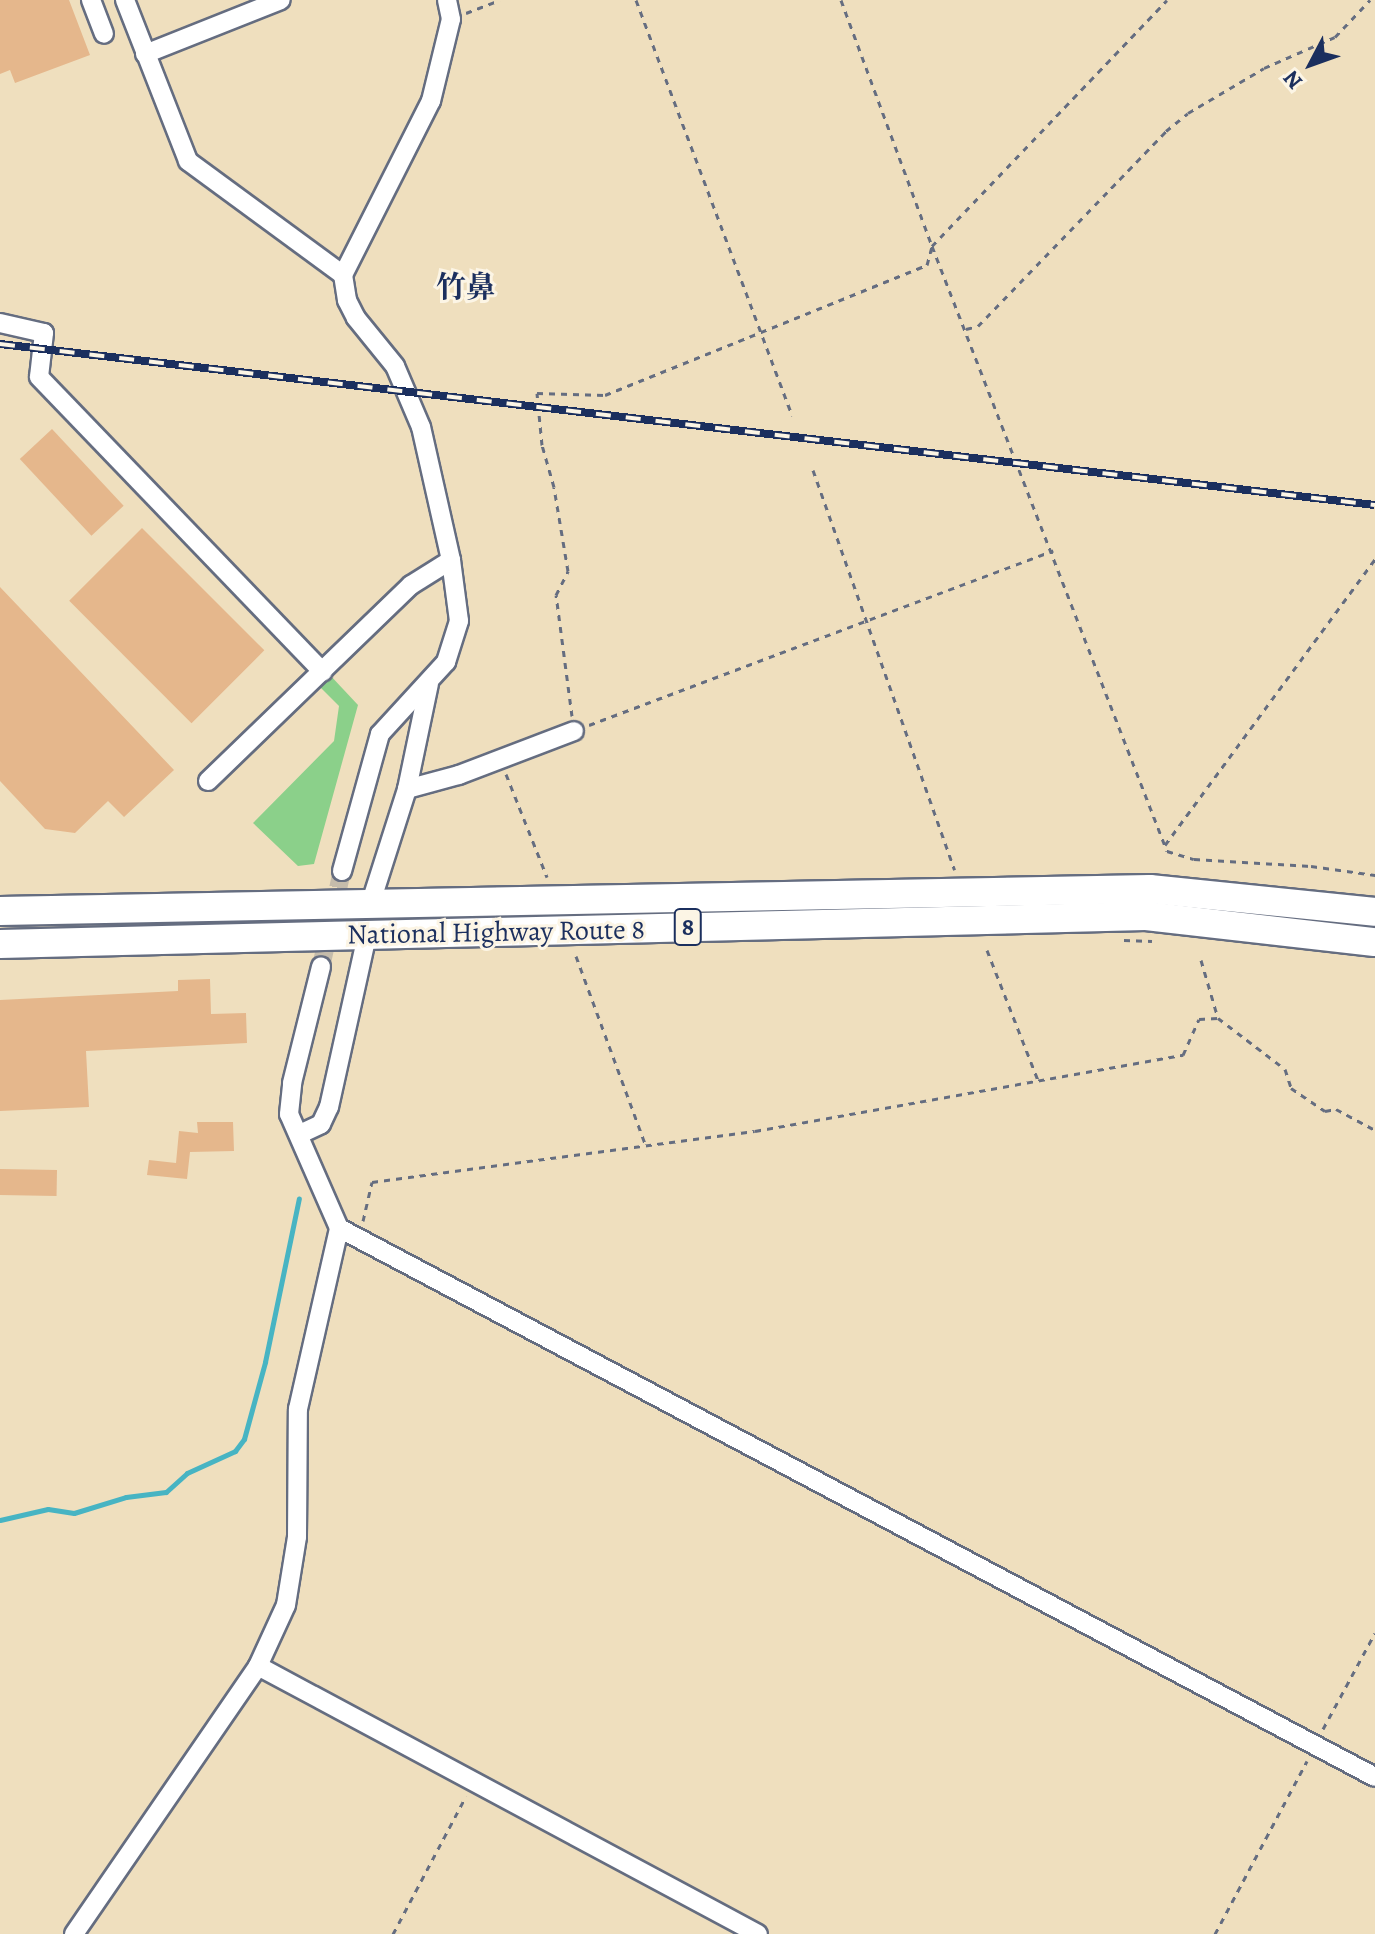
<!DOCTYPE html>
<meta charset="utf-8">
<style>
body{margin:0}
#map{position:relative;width:1375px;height:1934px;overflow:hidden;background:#efdfbe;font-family:Alegreya,"Noto Serif JP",serif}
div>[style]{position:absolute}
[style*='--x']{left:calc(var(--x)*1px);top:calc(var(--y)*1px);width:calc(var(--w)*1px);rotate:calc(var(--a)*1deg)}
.green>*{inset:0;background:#8bd08a}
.stream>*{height:5px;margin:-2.5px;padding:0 2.5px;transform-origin:2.5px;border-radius:2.5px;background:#47b4c3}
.building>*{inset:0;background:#e5b78c;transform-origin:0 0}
.minor-tunnel>*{height:18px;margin-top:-9px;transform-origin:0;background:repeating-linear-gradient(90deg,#c5bcab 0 18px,transparent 0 27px)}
.path>*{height:3px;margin-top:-1.5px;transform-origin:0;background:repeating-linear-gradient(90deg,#656d80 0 6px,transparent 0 12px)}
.roads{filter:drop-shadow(2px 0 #656d80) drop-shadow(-2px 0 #656d80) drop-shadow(0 2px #656d80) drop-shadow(0 -2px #656d80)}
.minor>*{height:18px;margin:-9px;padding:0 9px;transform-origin:9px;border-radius:9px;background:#fff}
.highway>*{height:28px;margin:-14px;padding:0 14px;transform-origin:14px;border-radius:14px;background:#fff}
.rail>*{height:8px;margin-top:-4px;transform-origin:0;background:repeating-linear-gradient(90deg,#fcf5e5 0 15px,#1b2f5e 0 30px);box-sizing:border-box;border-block:2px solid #1b2f5e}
span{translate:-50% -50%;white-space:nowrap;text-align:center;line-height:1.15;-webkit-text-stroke:6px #fcf5e5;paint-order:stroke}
.shield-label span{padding:2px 6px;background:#fcf5e5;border:2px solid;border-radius:6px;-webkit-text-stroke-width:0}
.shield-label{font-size:26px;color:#1b2f5e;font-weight:700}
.street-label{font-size:28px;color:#1b2f5e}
.neighbourhood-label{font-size:30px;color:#1b2f5e;font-weight:700}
.north{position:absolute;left:1271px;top:24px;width:80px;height:80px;-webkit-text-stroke:6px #fcf5e5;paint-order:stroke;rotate:229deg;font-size:22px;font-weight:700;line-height:32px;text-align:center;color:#1b2f5e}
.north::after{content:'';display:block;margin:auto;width:28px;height:36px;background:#1b2f5e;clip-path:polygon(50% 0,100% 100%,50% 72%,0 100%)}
</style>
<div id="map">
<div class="green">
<i style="clip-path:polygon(328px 673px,358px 705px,314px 864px,298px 866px,253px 823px,334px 741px,339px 706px,317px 684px)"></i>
</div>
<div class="stream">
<i style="--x:0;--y:1520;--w:49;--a:-12.9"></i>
<i style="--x:48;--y:1509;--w:26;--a:9"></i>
<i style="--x:74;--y:1513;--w:54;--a:-17.1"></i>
<i style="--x:126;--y:1497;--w:40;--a:-7.1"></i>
<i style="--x:166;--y:1492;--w:28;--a:-42"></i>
<i style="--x:187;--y:1473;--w:53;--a:-24.6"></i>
<i style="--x:235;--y:1451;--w:15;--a:-53"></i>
<i style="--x:244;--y:1439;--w:80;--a:-74.7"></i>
<i style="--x:265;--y:1362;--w:167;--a:-78.3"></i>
</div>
<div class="building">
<i style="clip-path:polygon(0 0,69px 0,90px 55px,15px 83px,10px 70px,0 74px)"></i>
<i style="left:52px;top:429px;width:105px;height:44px;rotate:47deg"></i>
<i style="left:142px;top:528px;width:173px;height:103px;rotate:45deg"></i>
<i style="clip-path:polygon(0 587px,174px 770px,124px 817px,108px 801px,75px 833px,45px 829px,0 781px)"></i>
<i style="clip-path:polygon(210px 979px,211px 1014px,246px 1013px,247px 1043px,86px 1051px,89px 1107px,0 1111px,0 1000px,178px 991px,178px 980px)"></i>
<i style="clip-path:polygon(197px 1122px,233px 1122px,234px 1151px,190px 1152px,187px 1179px,147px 1175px,149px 1160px,176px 1163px,179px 1131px,198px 1133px)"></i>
<i style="left:0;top:1169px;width:57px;height:26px;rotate:1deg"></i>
</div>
<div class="minor-tunnel">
<i style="--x:321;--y:967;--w:98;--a:-77.7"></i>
</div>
<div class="path">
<i style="--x:636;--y:0;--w:444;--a:69.4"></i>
<i style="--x:841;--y:0;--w:262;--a:69.7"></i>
<i style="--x:932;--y:246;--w:649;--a:68.77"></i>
<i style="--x:1167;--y:851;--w:28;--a:17"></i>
<i style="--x:1194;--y:859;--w:117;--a:3.4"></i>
<i style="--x:1311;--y:866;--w:65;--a:8"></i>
<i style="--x:466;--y:13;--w:36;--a:-21"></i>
<i style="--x:966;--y:329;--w:12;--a:-14"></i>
<i style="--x:978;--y:326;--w:271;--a:-46"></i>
<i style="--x:1166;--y:131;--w:28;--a:-39"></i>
<i style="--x:1188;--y:113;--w:88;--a:-30.6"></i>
<i style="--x:1264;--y:68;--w:77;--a:-23.6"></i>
<i style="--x:1335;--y:37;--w:51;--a:-46.6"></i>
<i style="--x:813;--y:470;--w:424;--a:70.5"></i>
<i style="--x:572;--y:716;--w:122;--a:-97.5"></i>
<i style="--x:556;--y:595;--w:27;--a:-63"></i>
<i style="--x:568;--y:571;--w:85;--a:-99.5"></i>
<i style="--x:554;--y:487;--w:44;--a:-105.9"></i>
<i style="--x:542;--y:445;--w:52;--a:-95.5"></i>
<i style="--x:537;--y:393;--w:68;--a:1.7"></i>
<i style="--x:605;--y:395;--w:347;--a:-22"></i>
<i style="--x:927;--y:265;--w:20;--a:-75"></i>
<i style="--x:932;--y:246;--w:340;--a:-46.3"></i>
<i style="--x:589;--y:725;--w:496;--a:-20.6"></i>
<i style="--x:506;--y:774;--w:111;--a:68.3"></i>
<i style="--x:1165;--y:845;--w:355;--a:-53.7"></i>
<i style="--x:1124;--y:940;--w:28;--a:2"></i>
<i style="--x:987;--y:950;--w:140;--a:68.6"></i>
<i style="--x:576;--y:956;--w:202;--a:69.8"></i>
<i style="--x:1201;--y:960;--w:60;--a:73.7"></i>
<i style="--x:363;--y:1221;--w:40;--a:-77"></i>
<i style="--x:372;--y:1182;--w:386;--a:-7.6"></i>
<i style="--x:755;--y:1131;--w:435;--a:-10.1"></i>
<i style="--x:1183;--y:1055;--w:39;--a:-66"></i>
<i style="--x:1199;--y:1019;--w:19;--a:-3"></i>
<i style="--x:1218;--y:1018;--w:84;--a:37.3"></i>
<i style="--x:1285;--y:1069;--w:20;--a:72"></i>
<i style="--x:1291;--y:1088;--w:41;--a:34.1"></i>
<i style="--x:1325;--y:1111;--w:11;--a:-10"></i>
<i style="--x:1336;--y:1109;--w:44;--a:28.3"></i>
<i style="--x:1323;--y:1729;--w:109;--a:-61.6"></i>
<i style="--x:393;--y:1934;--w:156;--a:-62.1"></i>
<i style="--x:1215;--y:1934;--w:196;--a:-62"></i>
</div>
<div class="roads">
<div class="minor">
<i style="--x:91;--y:0;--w:36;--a:69"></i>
<i style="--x:125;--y:0;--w:173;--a:68.6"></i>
<i style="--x:188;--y:161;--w:192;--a:36.3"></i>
<i style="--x:145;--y:54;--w:146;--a:-21.7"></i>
<i style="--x:0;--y:323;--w:45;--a:12.8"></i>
<i style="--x:44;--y:333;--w:44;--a:96.5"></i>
<i style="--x:39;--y:377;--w:409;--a:46.1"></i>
<i style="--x:208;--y:781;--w:282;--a:-44"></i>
<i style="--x:411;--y:585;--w:47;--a:-32"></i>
<i style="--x:407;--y:789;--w:54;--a:-15.1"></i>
<i style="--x:459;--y:775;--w:123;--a:-20.9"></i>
<i style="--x:342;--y:871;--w:142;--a:-74.5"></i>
<i style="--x:380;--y:734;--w:98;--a:-47.5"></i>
<i style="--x:446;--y:662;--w:43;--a:-72.4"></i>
<i style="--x:459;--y:621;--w:62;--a:-97.5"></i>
<i style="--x:451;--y:560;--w:136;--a:-102.7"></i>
<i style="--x:421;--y:427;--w:66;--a:-113.1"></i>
<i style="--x:395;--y:366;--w:62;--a:-129.1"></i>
<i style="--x:356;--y:318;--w:20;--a:-117"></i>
<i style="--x:347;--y:300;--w:25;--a:-99"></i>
<i style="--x:343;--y:275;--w:195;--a:-63.2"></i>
<i style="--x:431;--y:101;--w:84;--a:-76.3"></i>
<i style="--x:451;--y:19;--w:19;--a:-102"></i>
<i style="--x:371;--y:902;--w:119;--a:-72.3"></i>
<i style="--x:407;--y:789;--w:107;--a:-78.2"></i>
<i style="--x:300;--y:1134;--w:23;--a:-25"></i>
<i style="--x:321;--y:1124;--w:19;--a:-65"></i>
<i style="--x:329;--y:1107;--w:176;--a:-77.5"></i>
<i style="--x:339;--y:1228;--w:1172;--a:27.92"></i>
<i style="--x:258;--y:1666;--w:567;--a:28.19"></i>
<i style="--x:74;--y:1934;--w:325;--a:-55.5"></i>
<i style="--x:258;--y:1666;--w:67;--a:-65.3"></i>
<i style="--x:286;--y:1605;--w:69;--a:-80.8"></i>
<i style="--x:297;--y:1537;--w:128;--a:-89.6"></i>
<i style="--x:298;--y:1409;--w:186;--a:-77.2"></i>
<i style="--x:339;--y:1228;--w:124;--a:-113.7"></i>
<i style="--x:289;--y:1114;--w:31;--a:-84"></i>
<i style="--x:292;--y:1083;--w:120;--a:-76"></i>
</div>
<div class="highway">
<i style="--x:0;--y:911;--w:1150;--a:-1.1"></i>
<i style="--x:1150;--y:889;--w:226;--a:5.8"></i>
<i style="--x:0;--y:944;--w:1146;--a:-1.4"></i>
<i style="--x:1146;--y:916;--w:230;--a:6.5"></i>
</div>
</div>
<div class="rail">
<i style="--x:0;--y:344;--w:1384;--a:6.68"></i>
</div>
<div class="shield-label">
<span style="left:688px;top:927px">8</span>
</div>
<div class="street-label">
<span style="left:496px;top:932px;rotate:-1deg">National Highway Route 8</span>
</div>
<div class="neighbourhood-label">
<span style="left:466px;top:287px">竹鼻</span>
</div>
<div class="north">N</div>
</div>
